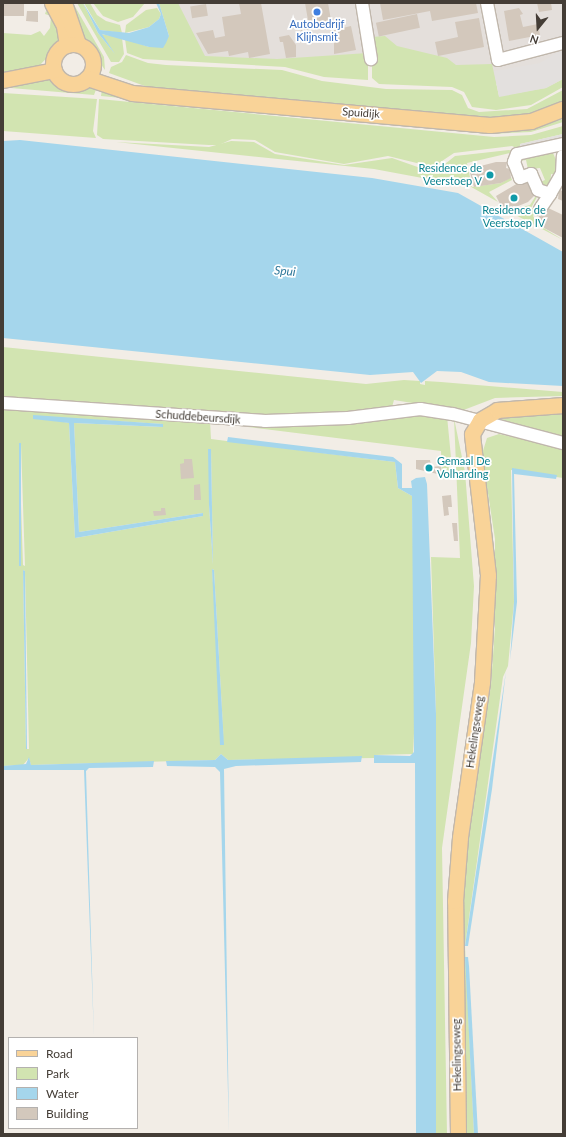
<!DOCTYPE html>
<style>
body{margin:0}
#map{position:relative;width:566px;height:1137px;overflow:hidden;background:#f2ede6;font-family:Lato,sans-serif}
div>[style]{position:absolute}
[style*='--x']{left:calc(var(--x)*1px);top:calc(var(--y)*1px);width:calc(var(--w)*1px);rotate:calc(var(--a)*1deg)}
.industrial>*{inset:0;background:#e4dfdb}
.green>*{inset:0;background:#d2e4b1}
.parking>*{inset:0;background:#e3e0de}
.water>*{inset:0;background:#a5d6ec;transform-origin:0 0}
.building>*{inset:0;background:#d3c8bc;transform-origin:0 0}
.roads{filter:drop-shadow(1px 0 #c0b7ac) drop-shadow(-1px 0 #c0b7ac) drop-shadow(0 1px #c0b7ac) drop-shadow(0 -1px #c0b7ac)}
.minor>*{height:12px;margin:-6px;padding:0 6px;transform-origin:6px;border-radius:6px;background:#fff}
.major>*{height:15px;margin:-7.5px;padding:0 7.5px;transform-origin:7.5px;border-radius:7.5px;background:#f9d398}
.major>.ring{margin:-7.5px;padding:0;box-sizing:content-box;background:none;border:15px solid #f9d398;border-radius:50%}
.dots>*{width:11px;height:11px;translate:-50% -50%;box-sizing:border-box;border:2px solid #fff;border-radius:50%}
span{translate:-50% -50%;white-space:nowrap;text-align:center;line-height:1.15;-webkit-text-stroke:3.5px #fff;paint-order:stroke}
.shop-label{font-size:11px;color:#366cbe}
.street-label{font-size:11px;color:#443d36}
.culture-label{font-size:11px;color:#0d838f}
.right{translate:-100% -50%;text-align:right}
.left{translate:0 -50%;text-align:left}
.water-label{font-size:12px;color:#31799b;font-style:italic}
.frame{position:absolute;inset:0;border:4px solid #443d36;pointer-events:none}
.legend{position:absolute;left:8px;top:1037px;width:130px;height:92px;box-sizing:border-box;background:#fff;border:1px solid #b4b1af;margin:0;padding:5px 7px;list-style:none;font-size:12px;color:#443d36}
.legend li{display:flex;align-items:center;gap:8px;height:20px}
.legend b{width:20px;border:1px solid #b4b1af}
.north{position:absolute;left:518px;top:8px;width:40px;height:40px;-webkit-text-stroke:3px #fff;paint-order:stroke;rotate:198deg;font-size:11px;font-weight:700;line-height:16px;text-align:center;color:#443d36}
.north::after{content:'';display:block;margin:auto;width:14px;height:18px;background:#443d36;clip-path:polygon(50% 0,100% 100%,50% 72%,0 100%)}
</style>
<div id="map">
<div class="industrial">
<i style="clip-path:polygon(175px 3px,563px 3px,563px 79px,546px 88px,527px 92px,393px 57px,277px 65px,204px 56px)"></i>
</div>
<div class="green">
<i style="clip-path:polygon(67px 3px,73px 3px,104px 57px,105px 70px,83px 39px)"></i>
<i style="clip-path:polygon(77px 3px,83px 3px,98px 33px,115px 54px,101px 34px,122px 38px,124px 54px,119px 62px,111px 62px)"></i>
<i style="clip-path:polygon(84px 3px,90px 3px,97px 15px,106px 21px,120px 25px,122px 33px,100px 30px)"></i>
<i style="clip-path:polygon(93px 3px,145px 3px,133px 17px,118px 22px,103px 16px)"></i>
<i style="clip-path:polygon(159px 3px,178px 3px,205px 56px,277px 59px,368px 53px,368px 80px,324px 77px,285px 67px,143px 59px,127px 53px,125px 39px,149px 47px,169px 36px)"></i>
<i style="clip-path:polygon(157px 8px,161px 14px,159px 19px,149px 27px,125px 33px,126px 25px,146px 10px)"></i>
<i style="clip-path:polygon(46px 11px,54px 14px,61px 41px,59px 45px,39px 66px,3px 75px,3px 33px,31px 35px,40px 31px,44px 36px,50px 28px,51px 16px,45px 14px)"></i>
<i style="clip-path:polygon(385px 36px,397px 46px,447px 58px,456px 65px,492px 64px,499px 96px,546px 88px,563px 79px,563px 87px,531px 105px,496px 110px,472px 107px,464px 92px,452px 87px,379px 84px,372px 78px,372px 37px)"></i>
<i style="clip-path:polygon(126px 55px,148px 63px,166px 65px,282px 70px,322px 81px,386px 89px,452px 90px,462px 95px,468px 108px,479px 112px,527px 109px,563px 90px,563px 105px,501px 121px,153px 89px,109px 73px,111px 67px,122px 62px)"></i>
<i style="clip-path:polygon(46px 79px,70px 87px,98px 84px,94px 95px,11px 88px)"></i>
<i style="clip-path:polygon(102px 89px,491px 133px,529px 130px,563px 119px,563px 122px,531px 132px,489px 134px,101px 96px)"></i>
<i style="clip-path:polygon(3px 93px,97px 99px,93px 131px,96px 138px,3px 131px)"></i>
<i style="clip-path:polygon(99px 99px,494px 137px,531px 135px,563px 126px,563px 134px,520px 144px,521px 150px,512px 146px,454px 153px,433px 167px,388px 156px,344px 164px,275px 152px,255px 140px,232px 139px,219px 145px,209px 145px,103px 139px,97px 135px)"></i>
<i style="clip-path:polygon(231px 141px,254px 142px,275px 154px,344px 165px,392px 158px,429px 171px,440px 168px,455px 156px,509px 150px,514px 152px,467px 163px,472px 187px,501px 183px,511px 177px,512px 180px,489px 192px,498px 202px,464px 183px,460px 185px,374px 169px,116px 142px,209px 147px)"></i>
<i style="clip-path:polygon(558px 151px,553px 153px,559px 167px,557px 175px,551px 174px,550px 189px,538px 183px,545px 180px,540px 168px,521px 170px,528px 169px,526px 160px,519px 161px,520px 158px)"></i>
<i style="clip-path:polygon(537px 194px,544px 196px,537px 197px,531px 208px,537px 209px,533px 216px,539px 225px,563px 240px,508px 211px,530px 205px)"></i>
<i style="clip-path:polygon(3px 347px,366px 384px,404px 380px,420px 381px,420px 384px,425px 385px,425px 381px,441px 382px,563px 392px,563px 396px,495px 398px,461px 411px,394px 400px,392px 407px,369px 410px,273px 415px,3px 398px)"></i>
<i style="clip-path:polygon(evenodd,3px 407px,210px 421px,211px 439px,395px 462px,398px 488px,412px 496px,416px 693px,413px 754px,374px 755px,374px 758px,228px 760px,221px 754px,215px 760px,31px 765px,29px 758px,23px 765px,3px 766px,3px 407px,33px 416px,163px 424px,162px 427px,74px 423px,79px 532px,203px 513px,203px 516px,75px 538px,69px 423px,33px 416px,3px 407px,19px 443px,21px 444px,25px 566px,23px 565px,19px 443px,3px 407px,209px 449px,211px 449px,213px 565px,209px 505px,209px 449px,3px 407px,212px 569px,214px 570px,224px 745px,212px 569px,3px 407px,23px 570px,25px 571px,29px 749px,26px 749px,23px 570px)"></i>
<i style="clip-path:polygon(563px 414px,563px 438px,503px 425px,500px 420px,518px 415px)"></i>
<i style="clip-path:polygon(421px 415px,447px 416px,453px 478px,442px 477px,441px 451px,248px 427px,248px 425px)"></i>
<i style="clip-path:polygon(454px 418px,465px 472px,474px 586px,471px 643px,442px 848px,447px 1134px,436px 1134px,436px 714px,431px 557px,460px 558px)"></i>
<i style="clip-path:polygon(499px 434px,563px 448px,563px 478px,511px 470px,514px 602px,508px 666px,503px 677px,465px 946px,474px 1134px,464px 1134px,461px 882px,491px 685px,495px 627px,495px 539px,482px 454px,487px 438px)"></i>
</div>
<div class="parking">
<i style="clip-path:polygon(560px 51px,563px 54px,563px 79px,546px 88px,499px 97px,494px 71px,540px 63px)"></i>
<i style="clip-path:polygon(563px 134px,563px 141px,521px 150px,520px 144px)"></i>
</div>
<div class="water">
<i style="clip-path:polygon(83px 3px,100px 30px,129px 33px,149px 27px,159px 19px,161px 14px,156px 3px,159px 3px,169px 36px,166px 43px,163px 48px,149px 47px,102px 34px,115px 54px,98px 33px)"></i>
<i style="clip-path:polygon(20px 140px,372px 178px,458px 193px,563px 252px,563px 386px,489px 382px,461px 372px,437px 371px,421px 383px,413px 372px,370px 375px,3px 338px,3px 141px)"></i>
<i style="clip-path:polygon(33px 415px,163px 424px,163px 427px,74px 423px,79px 532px,203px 513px,203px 516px,75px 538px,69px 423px,33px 419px)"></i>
<i style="clip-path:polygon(228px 437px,393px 457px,402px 464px,402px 488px,412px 488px,411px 481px,416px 478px,425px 477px,427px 484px,436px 714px,436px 1134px,416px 1134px,415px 763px,374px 763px,374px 755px,410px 756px,414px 752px,412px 496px,398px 488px,395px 462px,227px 442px)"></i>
<i style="left:19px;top:443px;width:2px;height:123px"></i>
<i style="clip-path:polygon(208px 449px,211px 449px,213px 565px,209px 505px)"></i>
<i style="clip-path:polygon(512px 468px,557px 475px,556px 479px,514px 474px,517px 602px,510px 660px,514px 602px)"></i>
<i style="clip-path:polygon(212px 569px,214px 570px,224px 745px,220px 745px)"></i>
<i style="clip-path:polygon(23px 570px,25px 571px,27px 749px,26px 749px)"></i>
<i style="clip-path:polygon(506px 671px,492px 789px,468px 946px,465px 946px)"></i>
<i style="clip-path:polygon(221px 754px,228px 760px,362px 756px,361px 762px,236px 766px,224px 769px,229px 1134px,220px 772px,215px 767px,167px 766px,166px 761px,215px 760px)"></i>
<i style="clip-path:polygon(29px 757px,31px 765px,154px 761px,153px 767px,89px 768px,86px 771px,94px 1038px,84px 770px,3px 770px,3px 766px,26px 764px)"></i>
<i style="clip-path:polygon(465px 957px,468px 957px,469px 966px,478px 1134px,474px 1134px)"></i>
</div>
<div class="building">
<i style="left:3px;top:3px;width:21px;height:13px"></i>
<i style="clip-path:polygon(239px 3px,261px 3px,270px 54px,249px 58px,248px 52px,229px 56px,228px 51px,208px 54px,196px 33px,213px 30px,215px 38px,225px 36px,222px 17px,241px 14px)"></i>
<i style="clip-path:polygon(305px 3px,328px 3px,332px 26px,301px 31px,299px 23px,307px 21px,309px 26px)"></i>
<i style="clip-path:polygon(380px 3px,476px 3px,478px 13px,432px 21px,430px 11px,383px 20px)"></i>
<i style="clip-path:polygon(537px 3px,551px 3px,552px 10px,539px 12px)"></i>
<i style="left:206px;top:4px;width:12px;height:16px;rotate:81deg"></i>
<i style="clip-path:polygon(519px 8px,523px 14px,520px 15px,523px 27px,538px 24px,540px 35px,509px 41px,504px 11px)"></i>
<i style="clip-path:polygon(27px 11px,38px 11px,38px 22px,26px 21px)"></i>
<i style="left:417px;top:14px;width:14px;height:42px;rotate:78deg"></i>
<i style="clip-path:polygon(479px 18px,484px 47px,438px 56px,435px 42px,458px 37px,455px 22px)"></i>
<i style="clip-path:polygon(351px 26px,356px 50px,334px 54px,334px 30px)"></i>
<i style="clip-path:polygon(289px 35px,296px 45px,296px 57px,286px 58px,283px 42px,280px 42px,279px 37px)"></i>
<i style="clip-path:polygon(496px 162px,507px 162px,506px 168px,510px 169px,511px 178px,501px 183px,474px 187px,469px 169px)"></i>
<i style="clip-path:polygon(528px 181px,529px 186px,533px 186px,536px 194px,528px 202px,504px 212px,496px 196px,518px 183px)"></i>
<i style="clip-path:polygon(559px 190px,563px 191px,563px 201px,558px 199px)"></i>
<i style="clip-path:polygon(546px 207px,563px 215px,563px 238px,544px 228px,537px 220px,541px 212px,544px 214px)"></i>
<i style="clip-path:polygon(184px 459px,192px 459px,194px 478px,181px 479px,180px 464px,184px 463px)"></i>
<i style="clip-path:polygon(416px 460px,430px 460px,431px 467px,441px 466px,442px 475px,416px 469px)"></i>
<i style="clip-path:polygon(200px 484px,201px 500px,194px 500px,194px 485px)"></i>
<i style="clip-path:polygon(451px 495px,452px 507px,448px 507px,449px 515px,444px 516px,442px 496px)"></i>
<i style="clip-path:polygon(161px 508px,165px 508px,166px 515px,154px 516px,153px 511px,161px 511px)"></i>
<i style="clip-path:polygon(452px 523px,457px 523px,458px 541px,454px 541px)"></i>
</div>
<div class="roads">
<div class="minor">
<i style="--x:362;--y:3;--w:57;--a:80.9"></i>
<i style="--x:487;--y:3;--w:58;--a:79.1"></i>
<i style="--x:498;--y:60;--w:67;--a:-14.7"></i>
<i style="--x:563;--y:144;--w:47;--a:167.7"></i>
<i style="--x:517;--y:154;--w:9;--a:111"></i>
<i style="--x:514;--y:162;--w:17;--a:69"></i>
<i style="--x:520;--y:178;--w:12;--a:-20"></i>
<i style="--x:531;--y:174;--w:17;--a:66"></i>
<i style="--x:538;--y:190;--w:13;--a:18"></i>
<i style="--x:550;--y:194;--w:24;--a:-60"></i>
<i style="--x:562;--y:173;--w:17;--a:-87"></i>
<i style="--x:540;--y:209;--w:18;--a:-56"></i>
<i style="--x:3;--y:403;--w:263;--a:3.9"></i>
<i style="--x:265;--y:421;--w:83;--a:-2.1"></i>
<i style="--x:348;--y:418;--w:73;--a:-7.1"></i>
<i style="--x:420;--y:409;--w:33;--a:9"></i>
<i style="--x:453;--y:414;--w:114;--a:14.8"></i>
</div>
<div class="major">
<i style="--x:52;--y:3;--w:26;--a:62"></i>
<i style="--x:64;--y:26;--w:19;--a:81"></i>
<i style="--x:64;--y:3;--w:43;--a:71.1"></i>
<i class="ring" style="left:53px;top:44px;width:25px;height:25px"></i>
<i style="--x:87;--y:78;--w:47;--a:18.4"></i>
<i style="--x:132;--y:93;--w:359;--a:5.1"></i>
<i style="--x:490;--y:125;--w:41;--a:-5.6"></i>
<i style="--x:531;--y:121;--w:34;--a:-21"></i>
<i style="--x:3;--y:80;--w:52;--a:-11.1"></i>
<i style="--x:458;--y:1134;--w:233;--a:-90.7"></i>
<i style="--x:455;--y:901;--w:64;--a:-85.5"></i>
<i style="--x:460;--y:837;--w:157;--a:-81.9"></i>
<i style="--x:482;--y:682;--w:107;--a:-86.8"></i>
<i style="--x:488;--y:575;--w:142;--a:-96.5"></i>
<i style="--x:472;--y:434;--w:16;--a:-60"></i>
<i style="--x:480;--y:420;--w:20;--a:-30"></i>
<i style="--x:497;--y:410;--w:66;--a:-4.3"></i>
</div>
</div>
<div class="dots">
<i style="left:317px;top:12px;background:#3f7fe0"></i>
<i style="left:490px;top:175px;background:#0f9aa8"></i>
<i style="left:514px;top:198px;background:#0f9aa8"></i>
<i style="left:429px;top:468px;background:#0f9aa8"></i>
</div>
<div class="shop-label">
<span style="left:317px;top:31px">Autobedrijf<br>Klijnsmit</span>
</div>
<div class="street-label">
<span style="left:361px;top:113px;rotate:4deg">Spuidijk</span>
<span style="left:198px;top:417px;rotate:4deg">Schuddebeursdijk</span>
<span style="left:475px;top:732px;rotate:-82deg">Hekelingseweg</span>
<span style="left:457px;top:1055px;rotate:-91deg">Hekelingseweg</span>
</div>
<div class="culture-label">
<span class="right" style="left:482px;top:175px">Residence de<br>Veerstoep V</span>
<span style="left:514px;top:217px">Residence de<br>Veerstoep IV</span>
<span class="left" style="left:437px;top:468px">Gemaal De<br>Volharding</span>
</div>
<div class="water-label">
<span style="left:285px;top:271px;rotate:5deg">Spui</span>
</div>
<div class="frame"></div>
<ul class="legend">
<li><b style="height:5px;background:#f9d398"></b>Road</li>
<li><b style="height:11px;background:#d2e4b1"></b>Park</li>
<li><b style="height:11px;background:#a5d6ec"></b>Water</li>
<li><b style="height:11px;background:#d3c8bc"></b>Building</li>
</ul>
<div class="north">N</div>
</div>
